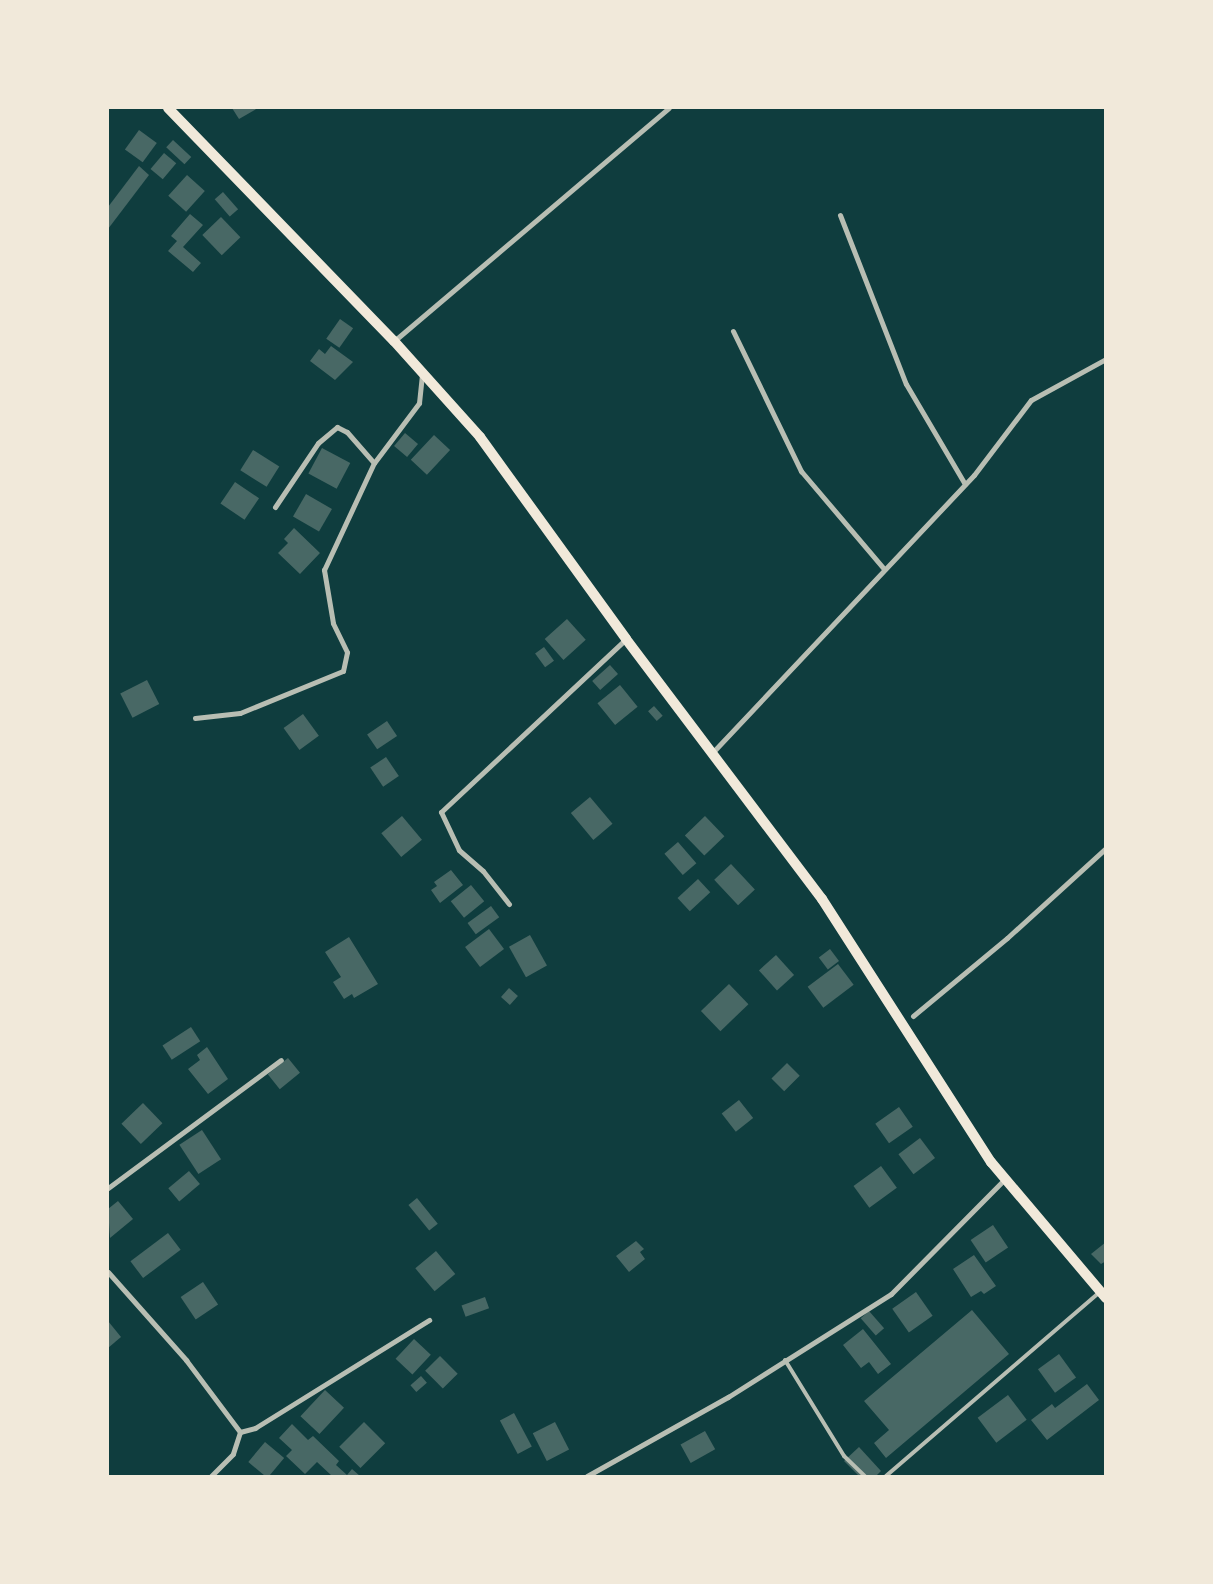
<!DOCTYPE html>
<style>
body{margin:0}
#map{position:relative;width:1213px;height:1584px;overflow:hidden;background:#0f3d3e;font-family:Figtree,sans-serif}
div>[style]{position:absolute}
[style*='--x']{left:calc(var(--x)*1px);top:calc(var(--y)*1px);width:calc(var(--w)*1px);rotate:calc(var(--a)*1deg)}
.building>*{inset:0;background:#486865;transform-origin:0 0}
.service>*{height:4px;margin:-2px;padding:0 2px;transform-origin:2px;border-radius:2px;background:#b8beb3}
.minor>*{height:5px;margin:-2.5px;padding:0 2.5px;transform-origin:2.5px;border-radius:2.5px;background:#b8beb3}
.secondary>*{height:10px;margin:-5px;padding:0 5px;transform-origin:5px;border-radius:5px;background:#f1e9da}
span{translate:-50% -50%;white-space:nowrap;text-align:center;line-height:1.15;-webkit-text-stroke:4px #f1e9da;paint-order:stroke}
.frame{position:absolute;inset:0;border:109px solid #f1e9da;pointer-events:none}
</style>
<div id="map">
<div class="building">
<i style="clip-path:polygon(232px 108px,258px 108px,239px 119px)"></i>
<i style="left:139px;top:130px;width:22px;height:24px;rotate:36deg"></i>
<i style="left:173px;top:140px;width:25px;height:10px;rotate:43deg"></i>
<i style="left:164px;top:153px;width:16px;height:21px;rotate:40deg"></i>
<i style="clip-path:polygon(139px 166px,149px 175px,108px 229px,108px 207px)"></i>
<i style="left:187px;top:175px;width:24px;height:28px;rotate:42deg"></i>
<i style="left:223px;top:192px;width:23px;height:11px;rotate:49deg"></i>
<i style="clip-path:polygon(190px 214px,203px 225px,183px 247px,201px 263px,193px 272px,168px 251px,177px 241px,171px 236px)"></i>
<i style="left:221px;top:217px;width:28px;height:26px;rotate:46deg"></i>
<i style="left:340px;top:319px;width:16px;height:24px;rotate:35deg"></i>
<i style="clip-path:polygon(331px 346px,353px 362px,335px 380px,310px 361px,319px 349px,325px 354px)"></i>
<i style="left:405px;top:433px;width:17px;height:17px;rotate:40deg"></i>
<i style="left:434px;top:435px;width:22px;height:34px;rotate:43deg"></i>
<i style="left:322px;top:448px;width:32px;height:29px;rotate:28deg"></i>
<i style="left:253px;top:450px;width:31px;height:24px;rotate:32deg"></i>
<i style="left:235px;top:482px;width:29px;height:26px;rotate:34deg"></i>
<i style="left:306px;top:494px;width:30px;height:26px;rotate:30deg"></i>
<i style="clip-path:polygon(294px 528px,320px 553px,300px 574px,278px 553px,288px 543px,284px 539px)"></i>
<i style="left:567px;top:619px;width:28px;height:30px;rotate:48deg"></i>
<i style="left:544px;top:647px;width:17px;height:11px;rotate:54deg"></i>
<i style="left:610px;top:665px;width:12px;height:24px;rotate:48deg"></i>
<i style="left:147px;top:680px;width:27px;height:30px;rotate:63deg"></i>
<i style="left:620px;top:685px;width:28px;height:29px;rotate:51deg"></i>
<i style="left:654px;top:706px;width:13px;height:8px;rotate:48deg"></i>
<i style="left:303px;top:714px;width:27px;height:24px;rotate:54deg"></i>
<i style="left:387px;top:721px;width:18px;height:24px;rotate:56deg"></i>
<i style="left:386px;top:757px;width:23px;height:19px;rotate:56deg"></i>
<i style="left:590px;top:797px;width:35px;height:25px;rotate:50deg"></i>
<i style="left:402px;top:816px;width:31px;height:27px;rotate:50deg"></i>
<i style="left:705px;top:816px;width:28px;height:28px;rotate:46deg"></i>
<i style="left:678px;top:842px;width:28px;height:18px;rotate:49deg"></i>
<i style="left:731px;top:864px;width:35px;height:23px;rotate:47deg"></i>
<i style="clip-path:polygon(451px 870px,463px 885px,440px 903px,431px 890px,437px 886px,434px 882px)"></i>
<i style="left:698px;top:879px;width:18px;height:28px;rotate:47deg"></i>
<i style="left:471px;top:885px;width:21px;height:26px;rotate:51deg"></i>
<i style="left:491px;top:906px;width:14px;height:29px;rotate:54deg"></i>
<i style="left:489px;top:929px;width:25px;height:30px;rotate:53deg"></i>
<i style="left:530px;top:935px;width:35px;height:24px;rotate:61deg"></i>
<i style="clip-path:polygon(349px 937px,378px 984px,354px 998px,352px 994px,344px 999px,333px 982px,341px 977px,325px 952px)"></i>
<i style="left:830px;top:949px;width:15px;height:14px;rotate:53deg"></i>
<i style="left:776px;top:955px;width:27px;height:23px;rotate:48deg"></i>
<i style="left:838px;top:964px;width:26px;height:38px;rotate:53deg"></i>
<i style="left:729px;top:984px;width:28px;height:39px;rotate:46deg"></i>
<i style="left:509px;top:988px;width:12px;height:12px;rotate:42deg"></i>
<i style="left:191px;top:1027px;width:17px;height:34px;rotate:57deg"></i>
<i style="clip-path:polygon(207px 1047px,228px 1079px,208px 1094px,188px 1069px,200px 1060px,197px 1055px)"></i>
<i style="left:288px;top:1058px;width:19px;height:26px;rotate:51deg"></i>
<i style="left:787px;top:1063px;width:18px;height:22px;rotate:45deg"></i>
<i style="left:739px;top:1100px;width:23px;height:22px;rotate:52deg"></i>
<i style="left:143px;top:1103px;width:28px;height:30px;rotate:46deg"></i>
<i style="left:899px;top:1107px;width:24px;height:29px;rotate:55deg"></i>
<i style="left:202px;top:1130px;width:35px;height:27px;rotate:57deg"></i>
<i style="left:920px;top:1138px;width:25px;height:27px;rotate:53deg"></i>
<i style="left:881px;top:1166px;width:27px;height:34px;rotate:54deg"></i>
<i style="left:189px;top:1171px;width:17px;height:27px;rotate:50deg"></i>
<i style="left:417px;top:1198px;width:33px;height:11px;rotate:51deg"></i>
<i style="clip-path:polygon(118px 1201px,133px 1219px,110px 1238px,108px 1209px)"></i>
<i style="left:993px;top:1225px;width:27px;height:27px;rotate:56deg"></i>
<i style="left:168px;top:1233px;width:21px;height:47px;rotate:53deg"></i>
<i style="clip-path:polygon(636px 1241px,644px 1249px,640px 1252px,645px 1259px,629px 1272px,616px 1256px)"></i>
<i style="clip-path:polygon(1106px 1242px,1106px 1261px,1101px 1264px,1091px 1254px)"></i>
<i style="left:436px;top:1251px;width:30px;height:27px;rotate:50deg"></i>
<i style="clip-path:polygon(974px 1255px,996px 1286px,984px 1294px,981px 1291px,971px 1297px,953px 1269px)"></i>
<i style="left:203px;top:1282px;width:27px;height:27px;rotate:56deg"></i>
<i style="left:916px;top:1292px;width:29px;height:29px;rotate:55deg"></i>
<i style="left:485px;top:1297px;width:12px;height:25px;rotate:70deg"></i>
<i style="clip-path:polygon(972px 1310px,1009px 1354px,886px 1458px,874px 1443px,889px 1430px,864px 1401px)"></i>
<i style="left:869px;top:1311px;width:23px;height:11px;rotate:49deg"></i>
<i style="clip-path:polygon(108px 1321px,121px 1337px,108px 1348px)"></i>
<i style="clip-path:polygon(863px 1329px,891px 1364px,878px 1374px,869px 1362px,861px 1368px,843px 1345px)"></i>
<i style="left:414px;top:1339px;width:23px;height:27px;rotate:43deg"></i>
<i style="left:1059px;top:1354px;width:29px;height:26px;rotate:54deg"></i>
<i style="left:440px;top:1356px;width:25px;height:21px;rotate:45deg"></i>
<i style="left:421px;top:1376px;width:9px;height:14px;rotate:49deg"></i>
<i style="clip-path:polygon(1087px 1384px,1099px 1400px,1047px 1440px,1031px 1420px,1052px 1404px,1055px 1408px)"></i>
<i style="left:325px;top:1390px;width:26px;height:36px;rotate:43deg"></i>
<i style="left:1008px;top:1395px;width:31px;height:38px;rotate:53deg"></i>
<i style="left:514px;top:1413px;width:38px;height:16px;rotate:62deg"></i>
<i style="left:364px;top:1422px;width:30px;height:35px;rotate:45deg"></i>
<i style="left:555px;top:1422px;width:31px;height:25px;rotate:63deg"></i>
<i style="clip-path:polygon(292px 1424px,308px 1440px,313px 1436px,339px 1461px,336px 1465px,347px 1475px,352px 1469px,360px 1476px,332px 1476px,317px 1462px,305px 1474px,286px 1456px,292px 1450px,279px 1438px)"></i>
<i style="left:705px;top:1431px;width:21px;height:28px;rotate:61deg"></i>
<i style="left:265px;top:1442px;width:25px;height:26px;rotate:40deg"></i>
<i style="clip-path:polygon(859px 1447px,881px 1471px,876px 1476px,859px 1476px,844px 1461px)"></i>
</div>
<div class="service">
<i style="--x:785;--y:1360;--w:113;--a:58.4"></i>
<i style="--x:844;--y:1456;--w:29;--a:44"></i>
<i style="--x:886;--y:1476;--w:282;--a:-40.7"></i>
</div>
<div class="minor">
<i style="--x:840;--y:215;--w:181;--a:68.7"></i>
<i style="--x:906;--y:384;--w:116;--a:59.5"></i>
<i style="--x:733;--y:331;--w:156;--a:64.1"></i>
<i style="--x:801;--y:471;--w:128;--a:49.7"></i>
<i style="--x:394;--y:341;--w:360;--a:-40.3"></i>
<i style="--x:275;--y:507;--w:77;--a:-56.1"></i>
<i style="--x:318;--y:443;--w:25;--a:-40"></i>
<i style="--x:337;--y:427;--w:11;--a:27"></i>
<i style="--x:347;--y:432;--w:41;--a:48.9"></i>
<i style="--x:195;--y:718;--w:45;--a:-6.3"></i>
<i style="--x:240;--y:713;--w:111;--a:-22.2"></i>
<i style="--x:343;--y:671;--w:19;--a:-78"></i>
<i style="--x:347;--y:652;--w:32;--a:-116"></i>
<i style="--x:333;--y:623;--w:54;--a:-99.6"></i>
<i style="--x:324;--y:570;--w:118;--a:-65"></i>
<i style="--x:374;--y:463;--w:75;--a:-53.1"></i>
<i style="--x:419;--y:403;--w:31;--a:-84"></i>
<i style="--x:712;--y:753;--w:382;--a:-46.7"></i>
<i style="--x:974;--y:475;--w:94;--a:-52.8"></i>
<i style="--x:1031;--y:400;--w:85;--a:-28.7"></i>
<i style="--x:509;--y:904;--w:42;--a:-128.2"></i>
<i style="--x:483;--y:871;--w:32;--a:-139"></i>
<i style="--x:459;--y:850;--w:42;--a:-115.3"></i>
<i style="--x:441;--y:812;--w:253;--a:-43.1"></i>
<i style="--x:913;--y:1016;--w:122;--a:-39.7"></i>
<i style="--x:1007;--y:938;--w:134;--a:-42.3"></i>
<i style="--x:108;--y:1188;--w:215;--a:-36.5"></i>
<i style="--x:108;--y:1272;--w:118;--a:48.4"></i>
<i style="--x:186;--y:1360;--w:90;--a:53.1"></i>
<i style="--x:240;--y:1432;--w:23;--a:108"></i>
<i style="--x:233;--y:1454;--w:31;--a:135"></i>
<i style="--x:240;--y:1432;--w:16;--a:-15"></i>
<i style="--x:255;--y:1428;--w:205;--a:-31.8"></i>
<i style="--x:587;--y:1476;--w:162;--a:-29.3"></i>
<i style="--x:728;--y:1397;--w:193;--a:-32.3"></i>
<i style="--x:891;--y:1294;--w:161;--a:-45.3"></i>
</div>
<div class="secondary">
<i style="--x:168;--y:108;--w:325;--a:45.9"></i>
<i style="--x:394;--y:341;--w:129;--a:48.1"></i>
<i style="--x:480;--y:437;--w:249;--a:54.1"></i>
<i style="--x:626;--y:639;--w:326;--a:53"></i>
<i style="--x:822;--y:899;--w:313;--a:57.3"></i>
<i style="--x:991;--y:1162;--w:178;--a:49.8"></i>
</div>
<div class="frame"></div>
</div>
